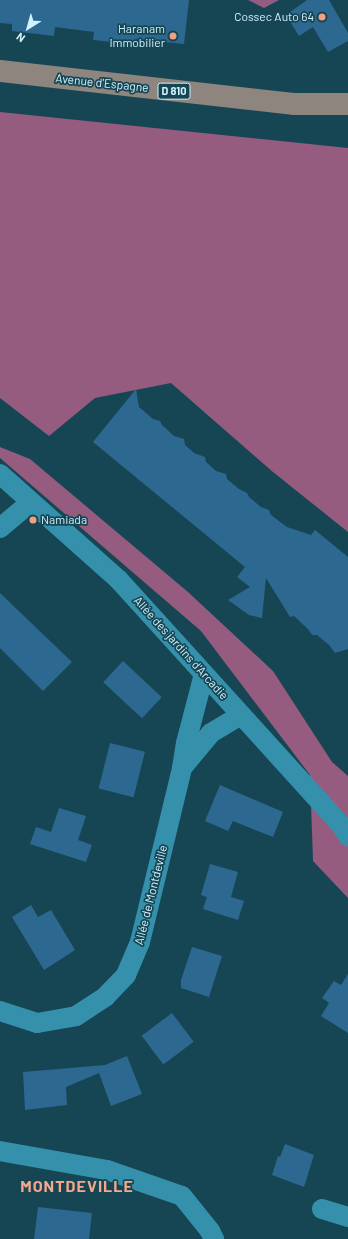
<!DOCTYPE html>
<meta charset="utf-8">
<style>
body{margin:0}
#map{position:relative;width:348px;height:1239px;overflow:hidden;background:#164654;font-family:Barlow,sans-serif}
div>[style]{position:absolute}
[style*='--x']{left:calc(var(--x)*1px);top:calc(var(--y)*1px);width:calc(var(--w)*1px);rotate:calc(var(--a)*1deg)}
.forest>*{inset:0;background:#955c80}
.building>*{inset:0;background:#2d6891;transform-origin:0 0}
.street>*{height:20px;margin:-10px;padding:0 10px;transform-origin:10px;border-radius:10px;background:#3590ac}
.primary>*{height:22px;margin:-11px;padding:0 11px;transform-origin:11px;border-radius:11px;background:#8e857f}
.dots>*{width:11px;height:11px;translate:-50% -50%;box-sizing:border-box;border:2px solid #164654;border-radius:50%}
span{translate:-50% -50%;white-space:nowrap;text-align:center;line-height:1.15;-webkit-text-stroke:3.5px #164654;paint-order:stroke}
.shield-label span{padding:1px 3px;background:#164654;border:1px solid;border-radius:3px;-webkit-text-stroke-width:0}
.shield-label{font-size:11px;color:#d0f1fd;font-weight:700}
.poi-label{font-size:12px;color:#d0f1fd}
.right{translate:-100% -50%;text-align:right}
.left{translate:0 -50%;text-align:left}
.street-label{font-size:12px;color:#d0f1fd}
.district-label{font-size:16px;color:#f5a88b;font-weight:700;letter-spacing:1px}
.north{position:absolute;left:8px;top:8px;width:40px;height:40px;-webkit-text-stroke:3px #164654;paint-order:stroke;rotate:217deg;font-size:11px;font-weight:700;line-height:16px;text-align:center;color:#d0f1fd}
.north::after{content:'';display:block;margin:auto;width:14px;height:18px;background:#d0f1fd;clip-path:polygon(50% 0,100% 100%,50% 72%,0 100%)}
</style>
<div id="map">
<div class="forest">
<i style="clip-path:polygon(248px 0,279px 0,264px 8px)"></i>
<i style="clip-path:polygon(0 112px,348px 148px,348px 532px,273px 472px,171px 383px,95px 398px,49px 436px,0 398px)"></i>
<i style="clip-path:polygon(0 447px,30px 459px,188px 592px,273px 671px,332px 762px,348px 776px,348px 898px,313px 861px,310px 775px,201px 631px,0 458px)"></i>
</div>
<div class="building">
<i style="clip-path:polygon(0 0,189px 0,184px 44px,136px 39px,135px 45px,103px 41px,93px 40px,94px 32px,55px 27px,54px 36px,12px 31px,12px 24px,0 23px)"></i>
<i style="clip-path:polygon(307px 0,329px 0,348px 33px,348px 41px,328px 52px,313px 27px,299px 36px,286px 15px)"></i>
<i style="clip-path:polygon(136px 389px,139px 407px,153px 419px,160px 421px,162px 425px,174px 436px,184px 439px,185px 445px,194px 453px,205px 457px,206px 462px,216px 471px,226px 474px,227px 479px,239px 489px,247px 493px,249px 497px,261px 507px,269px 510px,271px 515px,287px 527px,311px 535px,315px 530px,348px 557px,348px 649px,335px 653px,329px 645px,317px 635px,312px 635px,308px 629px,294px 616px,290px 617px,266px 578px,262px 618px,249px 615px,228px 600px,250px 587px,237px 577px,245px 567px,93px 442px)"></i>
<i style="clip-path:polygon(0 593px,72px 662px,43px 691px,0 648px)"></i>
<i style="left:123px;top:661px;width:53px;height:29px;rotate:43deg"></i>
<i style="left:110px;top:743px;width:36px;height:47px;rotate:14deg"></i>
<i style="clip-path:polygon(220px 785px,283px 812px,273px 837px,233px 821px,228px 831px,205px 821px)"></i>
<i style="clip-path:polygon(59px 808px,86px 816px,78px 840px,92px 845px,86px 862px,30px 844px,36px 827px,51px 832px)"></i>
<i style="clip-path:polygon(210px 864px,238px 872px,231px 897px,244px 901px,238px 920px,203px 909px,207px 897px,201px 895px)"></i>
<i style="clip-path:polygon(31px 905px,38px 917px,51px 910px,75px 950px,44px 970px,12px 917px)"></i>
<i style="clip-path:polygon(192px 947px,222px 956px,209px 997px,181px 988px,181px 980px)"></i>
<i style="clip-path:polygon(348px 974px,348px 1033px,321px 1016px,329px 1003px,322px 998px,334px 981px,341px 985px)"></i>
<i style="left:172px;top:1013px;width:36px;height:38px;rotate:53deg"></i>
<i style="clip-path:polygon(127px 1056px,142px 1094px,111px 1106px,99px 1073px,66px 1087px,67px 1105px,25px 1110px,23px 1072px,105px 1065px)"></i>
<i style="clip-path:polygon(285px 1144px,314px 1155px,304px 1187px,272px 1175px,278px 1156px,280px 1157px)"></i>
<i style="clip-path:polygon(38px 1207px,92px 1213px,89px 1239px,34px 1239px)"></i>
</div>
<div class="street">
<i style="--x:0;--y:474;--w:158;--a:41.7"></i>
<i style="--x:118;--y:579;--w:333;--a:47.8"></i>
<i style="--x:342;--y:826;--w:12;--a:59"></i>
<i style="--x:0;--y:528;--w:40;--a:-40"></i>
<i style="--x:182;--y:768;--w:45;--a:-50.4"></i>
<i style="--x:211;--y:733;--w:35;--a:-31"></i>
<i style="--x:0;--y:1011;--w:39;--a:18"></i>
<i style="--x:37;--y:1023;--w:40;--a:-10"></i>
<i style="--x:76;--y:1016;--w:35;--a:-33"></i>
<i style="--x:105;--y:997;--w:30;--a:-46"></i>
<i style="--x:126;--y:975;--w:36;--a:-67"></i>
<i style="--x:140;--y:942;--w:179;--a:-76.4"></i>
<i style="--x:182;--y:768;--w:25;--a:-81"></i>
<i style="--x:186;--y:743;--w:71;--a:-75.4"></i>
<i style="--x:0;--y:1151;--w:109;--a:10.1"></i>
<i style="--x:107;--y:1170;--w:79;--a:19.1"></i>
<i style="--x:182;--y:1196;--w:45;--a:51.3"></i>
<i style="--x:210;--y:1231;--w:9;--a:63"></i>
<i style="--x:322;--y:1209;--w:27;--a:17"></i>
</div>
<div class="primary">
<i style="--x:0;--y:71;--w:297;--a:6.4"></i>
<i style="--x:295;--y:104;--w:53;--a:0"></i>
</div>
<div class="dots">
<i style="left:322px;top:17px;background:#f2a081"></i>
<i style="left:173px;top:36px;background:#f2a081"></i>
<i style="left:33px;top:520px;background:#f2a081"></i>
</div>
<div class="shield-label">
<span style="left:174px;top:91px">D 810</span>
</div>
<div class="poi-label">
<span class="right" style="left:314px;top:17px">Cossec Auto 64</span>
<span class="right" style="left:165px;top:36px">Haranam<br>Immobilier</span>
<span class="left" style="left:41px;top:520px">Namiada</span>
</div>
<div class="street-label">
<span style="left:102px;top:83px;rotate:6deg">Avenue d'Espagne</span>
<span style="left:181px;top:648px;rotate:48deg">Allée des jardins d'Arcadie</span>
<span style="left:151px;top:895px;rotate:-76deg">Allée de Montdeville</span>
</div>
<div class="district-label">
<span style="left:77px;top:1186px">MONTDEVILLE</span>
</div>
<div class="north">N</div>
</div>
